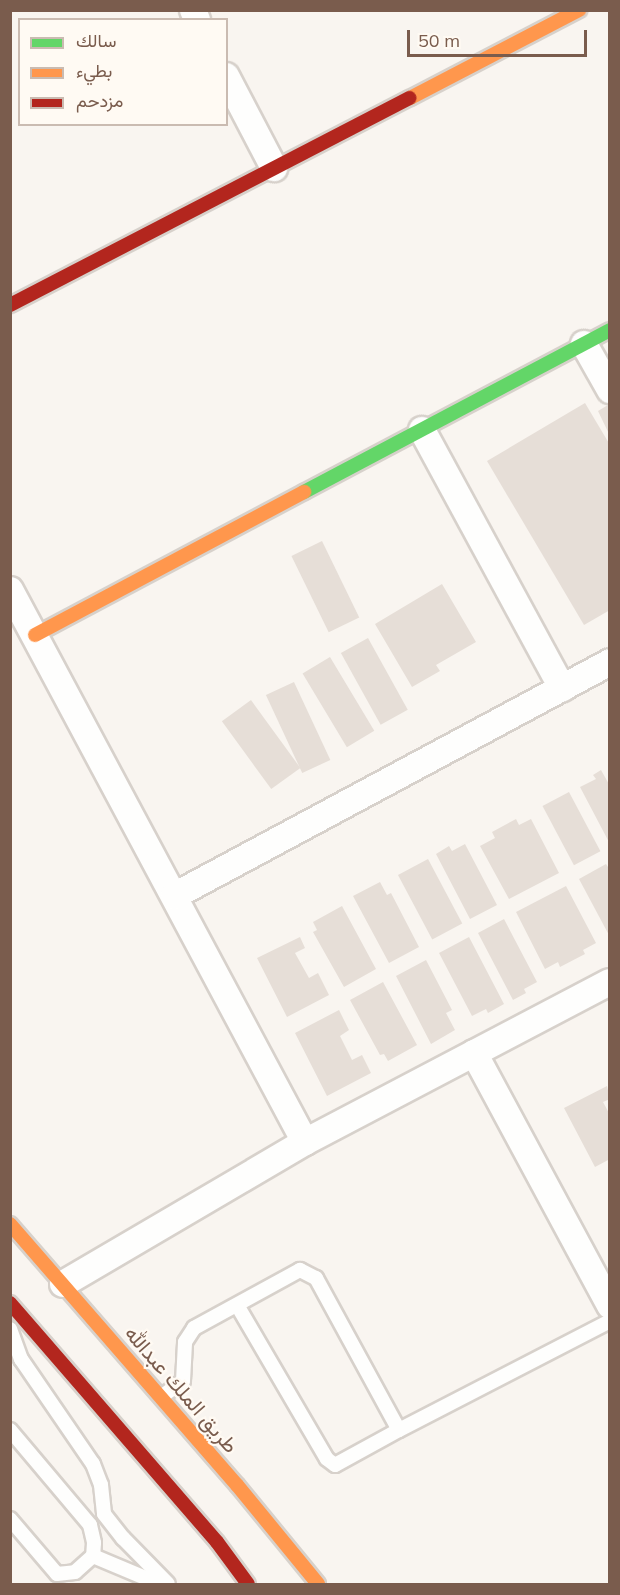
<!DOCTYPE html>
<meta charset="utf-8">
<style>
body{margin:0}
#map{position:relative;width:620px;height:1595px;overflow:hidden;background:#f9f5f0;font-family:Mulish,Vazirmatn,sans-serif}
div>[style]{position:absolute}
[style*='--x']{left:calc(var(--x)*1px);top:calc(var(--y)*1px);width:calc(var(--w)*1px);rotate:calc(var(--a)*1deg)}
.building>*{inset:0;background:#e6ded7;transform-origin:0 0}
.roads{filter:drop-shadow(2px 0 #d7d1cb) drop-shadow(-2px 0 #d7d1cb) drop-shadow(0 2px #d7d1cb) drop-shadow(0 -2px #d7d1cb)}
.lane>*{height:14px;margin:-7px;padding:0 7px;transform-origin:7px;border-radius:7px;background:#fefefd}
.street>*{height:26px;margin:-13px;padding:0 13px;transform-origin:13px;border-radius:13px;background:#fefefd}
.fast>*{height:14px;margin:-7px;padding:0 7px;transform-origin:7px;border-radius:7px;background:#63d668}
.slow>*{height:14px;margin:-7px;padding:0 7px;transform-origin:7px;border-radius:7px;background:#ff974d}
.jam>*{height:14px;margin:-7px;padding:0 7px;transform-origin:7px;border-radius:7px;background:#b3261e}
span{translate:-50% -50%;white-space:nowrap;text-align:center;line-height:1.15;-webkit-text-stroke:4.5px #fffaf3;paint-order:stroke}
.street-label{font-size:21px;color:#7a5c4d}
.frame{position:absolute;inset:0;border:12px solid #7a5c4d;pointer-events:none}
.legend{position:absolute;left:18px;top:18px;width:210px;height:108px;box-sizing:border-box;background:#fffaf3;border:2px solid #cabbb1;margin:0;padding:8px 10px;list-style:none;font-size:18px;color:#7a5c4d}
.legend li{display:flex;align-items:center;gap:12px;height:30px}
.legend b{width:30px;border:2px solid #cabbb1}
.scale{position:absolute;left:407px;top:30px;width:180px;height:27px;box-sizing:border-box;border:3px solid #7a5c4d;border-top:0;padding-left:8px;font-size:18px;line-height:21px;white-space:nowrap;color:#7a5c4d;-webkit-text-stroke:4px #fffaf3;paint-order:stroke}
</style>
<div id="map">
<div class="building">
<i style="clip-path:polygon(585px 403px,610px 445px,610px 610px,584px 625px,487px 461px)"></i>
<i style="clip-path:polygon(608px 405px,610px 409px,610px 436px,598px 411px)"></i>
<i style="left:322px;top:541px;width:85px;height:34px;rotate:64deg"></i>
<i style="clip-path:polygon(442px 584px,476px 642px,436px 665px,440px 671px,412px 687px,375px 624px)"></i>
<i style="left:368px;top:638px;width:82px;height:31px;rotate:61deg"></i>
<i style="left:330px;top:657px;width:86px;height:32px;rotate:59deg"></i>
<i style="left:294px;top:682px;width:86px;height:31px;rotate:65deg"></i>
<i style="left:251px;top:700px;width:84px;height:36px;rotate:54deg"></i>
<i style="clip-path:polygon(601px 770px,610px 786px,610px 844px,580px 787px,596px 779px,593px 775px)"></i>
<i style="left:569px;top:792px;width:67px;height:30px;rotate:62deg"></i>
<i style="clip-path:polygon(516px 819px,519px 825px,531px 819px,559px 873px,509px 899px,480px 846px,495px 838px,492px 832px)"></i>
<i style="clip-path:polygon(465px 844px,497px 905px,470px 919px,436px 854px,449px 846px,452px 851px)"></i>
<i style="left:428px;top:859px;width:73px;height:34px;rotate:62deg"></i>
<i style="clip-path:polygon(606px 864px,610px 870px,610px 937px,579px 879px)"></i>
<i style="clip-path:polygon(380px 882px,387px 895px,391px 893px,419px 947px,389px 963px,353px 896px)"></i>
<i style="clip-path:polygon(566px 886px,596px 943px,583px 950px,585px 954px,560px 967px,558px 962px,545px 969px,516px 912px)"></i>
<i style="clip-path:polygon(342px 906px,376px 969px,344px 987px,313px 932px,317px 930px,313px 922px)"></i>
<i style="clip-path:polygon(504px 919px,537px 982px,524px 989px,526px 993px,513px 1000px,478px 933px)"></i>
<i style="clip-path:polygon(300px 937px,305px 948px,295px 953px,309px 978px,318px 973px,329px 995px,287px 1017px,257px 958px)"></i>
<i style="clip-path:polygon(469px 937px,504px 1004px,488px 1013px,486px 1009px,472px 1016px,439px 953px)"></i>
<i style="clip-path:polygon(426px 960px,452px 1010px,446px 1013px,455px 1030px,431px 1044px,396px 976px)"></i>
<i style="clip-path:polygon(383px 982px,417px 1045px,388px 1061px,384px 1054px,380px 1055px,350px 1000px)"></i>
<i style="clip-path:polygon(339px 1010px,349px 1030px,340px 1036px,352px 1060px,362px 1055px,371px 1073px,327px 1096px,295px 1033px)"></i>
<i style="clip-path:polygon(607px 1086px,610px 1099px,603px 1102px,610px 1115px,610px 1159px,595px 1167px,564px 1108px)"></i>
</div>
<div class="roads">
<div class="lane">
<i style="--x:237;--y:1305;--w:178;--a:59.7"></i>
<i style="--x:327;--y:1459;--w:10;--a:37"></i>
<i style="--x:335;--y:1465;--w:73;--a:-28.7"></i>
<i style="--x:10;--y:1329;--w:32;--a:70"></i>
<i style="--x:21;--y:1359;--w:127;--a:55.6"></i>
<i style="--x:93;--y:1464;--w:22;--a:69"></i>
<i style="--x:101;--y:1485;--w:29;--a:84"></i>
<i style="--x:104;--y:1514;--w:31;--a:52"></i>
<i style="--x:123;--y:1538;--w:64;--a:45.6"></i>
<i style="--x:161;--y:1397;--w:27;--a:-36"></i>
<i style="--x:183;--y:1381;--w:39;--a:-87"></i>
<i style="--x:185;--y:1342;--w:17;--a:-57"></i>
<i style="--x:194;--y:1328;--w:121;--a:-28.7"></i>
<i style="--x:300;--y:1270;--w:18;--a:27"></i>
<i style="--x:316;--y:1278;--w:173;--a:61.4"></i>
<i style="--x:399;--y:1430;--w:237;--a:-27.3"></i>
<i style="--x:10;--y:1430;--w:124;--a:49.9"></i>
<i style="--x:90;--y:1525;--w:18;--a:77"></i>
<i style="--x:94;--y:1543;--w:13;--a:94"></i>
<i style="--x:10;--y:1519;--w:72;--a:49.5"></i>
<i style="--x:57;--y:1574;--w:18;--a:-6"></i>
<i style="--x:75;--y:1572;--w:24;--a:-42"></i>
<i style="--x:93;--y:1556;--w:73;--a:22.7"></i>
</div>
<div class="street">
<i style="--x:193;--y:10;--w:11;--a:68"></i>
<i style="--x:226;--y:76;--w:104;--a:62.4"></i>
<i style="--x:584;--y:344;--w:53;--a:60.5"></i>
<i style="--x:422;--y:430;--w:294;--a:61.5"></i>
<i style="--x:10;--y:590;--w:626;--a:61.88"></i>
<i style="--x:174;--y:896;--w:495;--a:-28.2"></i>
<i style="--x:474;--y:1053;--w:287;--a:61.7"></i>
<i style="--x:63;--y:1284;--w:281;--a:-30.4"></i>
<i style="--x:305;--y:1142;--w:344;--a:-27.7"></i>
</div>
<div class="fast">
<i style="--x:304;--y:492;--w:346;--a:-27.9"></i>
</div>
<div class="slow">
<i style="--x:410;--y:98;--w:191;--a:-27.5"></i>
<i style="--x:35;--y:635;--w:305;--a:-28"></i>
<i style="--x:10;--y:1224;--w:346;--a:49"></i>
<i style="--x:237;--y:1485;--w:128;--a:50.7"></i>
</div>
<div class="jam">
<i style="--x:10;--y:305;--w:450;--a:-27.4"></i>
<i style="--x:10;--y:1303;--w:316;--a:49.1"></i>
<i style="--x:217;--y:1542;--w:52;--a:53.6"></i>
</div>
</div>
<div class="street-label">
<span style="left:182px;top:1389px;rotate:49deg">طريق الملك عبدالله</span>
</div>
<div class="frame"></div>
<ul class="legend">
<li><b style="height:8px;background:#63d668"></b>سالك</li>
<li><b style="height:8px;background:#ff974d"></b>بطيء</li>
<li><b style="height:8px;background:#b3261e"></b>مزدحم</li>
</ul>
<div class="scale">50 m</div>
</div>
